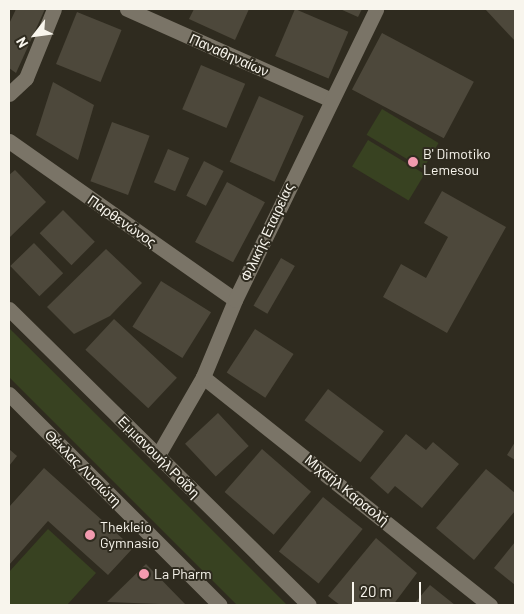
<!DOCTYPE html>
<meta charset="utf-8">
<style>
body{margin:0}
#map{position:relative;width:524px;height:614px;overflow:hidden;background:#2f2b1f;font-family:Barlow,sans-serif}
div>[style]{position:absolute}
[style*='--x']{left:calc(var(--x)*1px);top:calc(var(--y)*1px);width:calc(var(--w)*1px);rotate:calc(var(--a)*1deg)}
.green>*{inset:0;background:#384221;transform-origin:0 0}
.building>*{inset:0;background:#4d483b;transform-origin:0 0}
.minor>*{height:15px;margin:-7.5px;padding:0 7.5px;transform-origin:7.5px;border-radius:7.5px;background:#7a7467}
.dots>*{width:14px;height:14px;translate:-50% -50%;box-sizing:border-box;border:2px solid #2f2b1f;border-radius:50%}
span{translate:-50% -50%;white-space:nowrap;text-align:center;line-height:1.15;-webkit-text-stroke:4px #2f2b1f;paint-order:stroke}
.street-label{font-size:14px;color:#f8f5ed}
.poi-label{font-size:14px;color:#f8f5ed}
.left{translate:0 -50%;text-align:left}
.frame{position:absolute;inset:0;border:10px solid #f8f5ed;pointer-events:none}
.north{position:absolute;left:10px;top:10px;width:50px;height:50px;-webkit-text-stroke:4px #2f2b1f;paint-order:stroke;rotate:240deg;font-size:14px;font-weight:700;line-height:20px;text-align:center;color:#f8f5ed}
.north::after{content:'';display:block;margin:auto;width:18px;height:22px;background:#f8f5ed;clip-path:polygon(50% 0,100% 100%,50% 72%,0 100%)}
.scale{position:absolute;left:352px;top:582px;width:69px;height:22px;box-sizing:border-box;border:2px solid #f8f5ed;border-top:0;padding-left:6px;font-size:15px;line-height:18px;white-space:nowrap;color:#f8f5ed;-webkit-text-stroke:4px #2f2b1f;paint-order:stroke}
</style>
<div id="map">
<div class="green">
<i style="left:382px;top:109px;width:66px;height:30px;rotate:31deg"></i>
<i style="left:368px;top:140px;width:66px;height:31px;rotate:31deg"></i>
<i style="clip-path:polygon(9px 328px,113px 431px,287px 605px,237px 605px,9px 377px)"></i>
<i style="clip-path:polygon(48px 529px,96px 573px,67px 605px,9px 605px,9px 572px)"></i>
</div>
<div class="building">
<i style="clip-path:polygon(16px 9px,45px 9px,16px 73px,9px 68px,9px 24px)"></i>
<i style="clip-path:polygon(194px 9px,249px 9px,235px 40px,189px 19px)"></i>
<i style="left:295px;top:9px;width:58px;height:51px;rotate:23deg"></i>
<i style="clip-path:polygon(340px 9px,362px 9px,358px 17px)"></i>
<i style="clip-path:polygon(485px 9px,515px 9px,515px 41px)"></i>
<i style="left:77px;top:12px;width:48px;height:56px;rotate:22deg"></i>
<i style="left:382px;top:33px;width:104px;height:64px;rotate:28deg"></i>
<i style="left:201px;top:65px;width:48px;height:48px;rotate:23deg"></i>
<i style="clip-path:polygon(53px 82px,94px 105px,78px 160px,36px 135px)"></i>
<i style="left:259px;top:96px;width:49px;height:72px;rotate:24deg"></i>
<i style="left:112px;top:122px;width:40px;height:63px;rotate:20deg"></i>
<i style="left:168px;top:149px;width:23px;height:36px;rotate:23deg"></i>
<i style="left:204px;top:161px;width:22px;height:39px;rotate:27deg"></i>
<i style="clip-path:polygon(15px 170px,46px 202px,9px 238px,9px 175px)"></i>
<i style="left:227px;top:182px;width:43px;height:68px;rotate:28deg"></i>
<i style="clip-path:polygon(442px 191px,506px 227px,447px 333px,383px 297px,401px 264px,426px 278px,448px 237px,424px 223px)"></i>
<i style="left:63px;top:210px;width:45px;height:33px;rotate:45deg"></i>
<i style="left:34px;top:243px;width:42px;height:33px;rotate:46deg"></i>
<i style="clip-path:polygon(106px 249px,142px 283px,110px 316px,74px 334px,47px 307px)"></i>
<i style="left:281px;top:258px;width:16px;height:55px;rotate:30deg"></i>
<i style="left:161px;top:281px;width:59px;height:54px;rotate:32deg"></i>
<i style="left:114px;top:319px;width:86px;height:42px;rotate:43deg"></i>
<i style="left:255px;top:329px;width:46px;height:52px;rotate:33deg"></i>
<i style="left:328px;top:389px;width:70px;height:39px;rotate:37deg"></i>
<i style="left:218px;top:413px;width:45px;height:45px;rotate:47deg"></i>
<i style="clip-path:polygon(406px 434px,426px 450px,433px 442px,459px 464px,422px 508px,395px 486px,388px 494px,370px 478px)"></i>
<i style="clip-path:polygon(515px 442px,515px 460px,507px 455px)"></i>
<i style="clip-path:polygon(9px 449px,17px 456px,9px 466px)"></i>
<i style="left:262px;top:449px;width:65px;height:57px;rotate:41deg"></i>
<i style="clip-path:polygon(44px 468px,133px 548px,108px 575px,48px 521px,9px 565px,9px 507px)"></i>
<i style="clip-path:polygon(486px 469px,515px 493px,515px 511px,474px 560px,436px 528px)"></i>
<i style="left:323px;top:497px;width:51px;height:70px;rotate:39deg"></i>
<i style="clip-path:polygon(376px 538px,417px 573px,393px 605px,340px 605px,328px 596px)"></i>
<i style="clip-path:polygon(515px 542px,515px 585px,494px 568px)"></i>
<i style="clip-path:polygon(146px 564px,186px 605px,107px 602px)"></i>
<i style="clip-path:polygon(430px 585px,455px 605px,413px 605px)"></i>
</div>
<div class="minor">
<i style="--x:127;--y:9;--w:223;--a:24"></i>
<i style="--x:9;--y:94;--w:23;--a:-43"></i>
<i style="--x:26;--y:78;--w:74;--a:-67.9"></i>
<i style="--x:9;--y:141;--w:276;--a:35.1"></i>
<i style="--x:9;--y:309;--w:421;--a:44.6"></i>
<i style="--x:203;--y:377;--w:367;--a:38.5"></i>
<i style="--x:9;--y:394;--w:298;--a:45"></i>
<i style="--x:158;--y:455;--w:90;--a:-60"></i>
<i style="--x:203;--y:377;--w:83;--a:-67.4"></i>
<i style="--x:235;--y:300;--w:323;--a:-64.1"></i>
</div>
<div class="dots">
<i style="left:413px;top:162px;background:#f29aaf"></i>
<i style="left:90px;top:535px;background:#f29aaf"></i>
<i style="left:144px;top:574px;background:#f29aaf"></i>
</div>
<div class="street-label">
<span style="left:229px;top:55px;rotate:24deg">Παναθηναίων</span>
<span style="left:122px;top:221px;rotate:35deg">Παρθενώνος</span>
<span style="left:267px;top:232px;rotate:-65deg">Φιλικής Εταιρείας</span>
<span style="left:159px;top:457px;rotate:45deg">Εμμανουήλ Ροΐδη</span>
<span style="left:83px;top:468px;rotate:45deg">Θέκλας Λυσιώτη</span>
<span style="left:347px;top:490px;rotate:39deg">Μιχαήλ Καραολή</span>
</div>
<div class="poi-label">
<span class="left" style="left:423px;top:162px">B' Dimotiko<br>Lemesou</span>
<span class="left" style="left:100px;top:535px">Thekleio<br>Gymnasio</span>
<span class="left" style="left:154px;top:574px">La Pharm</span>
</div>
<div class="frame"></div>
<div class="north">N</div>
<div class="scale">20 m</div>
</div>
